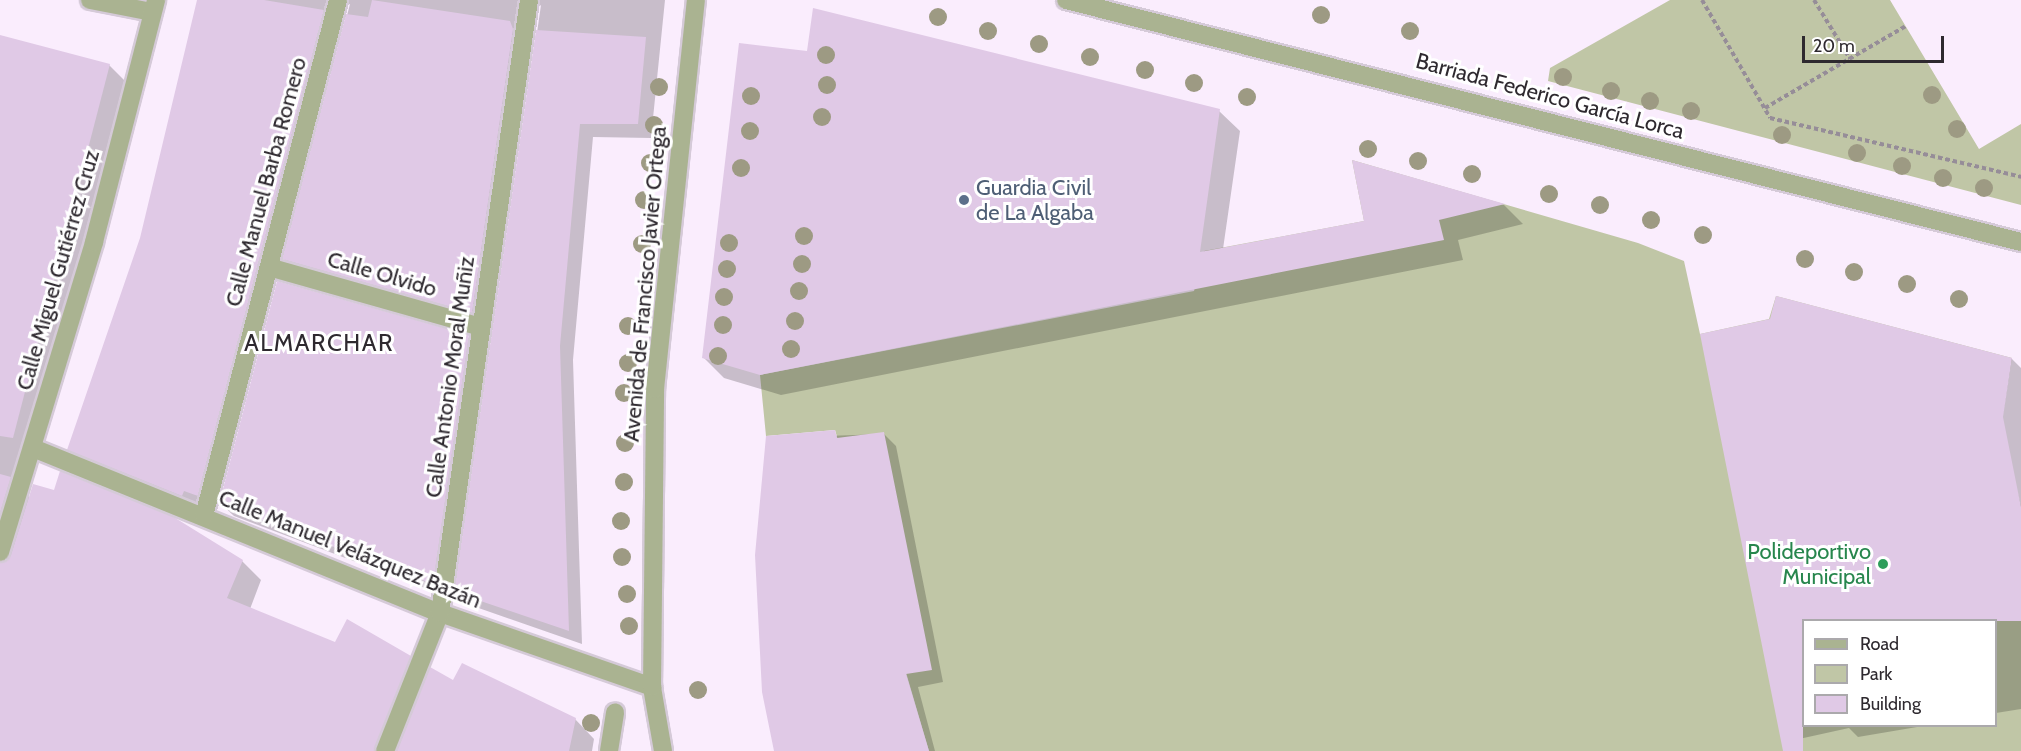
<!DOCTYPE html>
<meta charset="utf-8">
<style>
body{margin:0}
#map{position:relative;width:2021px;height:751px;overflow:hidden;background:#faedfd;font-family:Cabin,sans-serif}
div>[style]{position:absolute}
[style*='--x']{left:calc(var(--x)*1px);top:calc(var(--y)*1px);width:calc(var(--w)*1px);rotate:calc(var(--a)*1deg)}
.green>*{inset:0;background:#c0c6a6}
.shadow>*{inset:0;background:#0003}
.building>*{inset:0;background:#e0c9e6}
.path>*{height:4px;margin-top:-2px;transform-origin:0;background:repeating-linear-gradient(90deg,#968d98 0 4.5px,transparent 0 7.5px)}
.roads{filter:drop-shadow(2px 0 #d5cad8) drop-shadow(-2px 0 #d5cad8) drop-shadow(0 2px #d5cad8) drop-shadow(0 -2px #d5cad8)}
.minor>*{height:18px;margin:-9px;padding:0 9px;transform-origin:9px;border-radius:9px;background:#aab391}
.trees>*{width:18px;height:18px;margin:-9px;border-radius:50%;background:#9d9a83}
.dots>*{width:16px;height:16px;translate:-50% -50%;box-sizing:border-box;border:3px solid #fff;border-radius:50%}
span{translate:-50% -50%;white-space:nowrap;text-align:center;line-height:1.15;-webkit-text-stroke:6px #fff;paint-order:stroke}
.street-label{font-size:22px;color:#2e292f}
.service-label{font-size:22px;color:#4e5e75}
.left{translate:0 -50%;text-align:left}
.leisure-label{font-size:22px;color:#27864d}
.right{translate:-100% -50%;text-align:right}
.neighbourhood-label{font-size:24px;color:#2e292f;letter-spacing:1.5px}
.legend{position:absolute;left:1802px;top:619px;width:195px;height:108px;box-sizing:border-box;background:#fff;border:2px solid #aba9ac;margin:0;padding:8px 10px;list-style:none;font-size:18px;color:#2e292f}
.legend li{display:flex;align-items:center;gap:12px;height:30px}
.legend b{width:30px;border:2px solid #aba9ac}
.scale{position:absolute;left:1802px;top:36px;width:142px;height:27px;box-sizing:border-box;border:3px solid #2e292f;border-top:0;padding-left:8px;font-size:18px;line-height:21px;white-space:nowrap;color:#2e292f;-webkit-text-stroke:4px #fff;paint-order:stroke}
</style>
<div id="map">
<div class="green">
<i style="clip-path:polygon(1670px 0,1890px 0,1979px 149px,2021px 124px,2021px 205px,1548px 81px,1550px 68px)"></i>
<i style="clip-path:polygon(evenodd,1352px 160px,1638px 243px,1684px 261px,1700px 334px,1769px 319px,1776px 296px,2012px 358px,2001px 425px,2021px 507px,2021px 751px,929px 751px,835px 430px,766px 436px,760px 375px,1194px 291px,1204px 251px,1364px 221px,1352px 160px,1804px 620px,1996px 620px,1996px 726px,1804px 726px,1804px 620px)"></i>
</div>
<div class="shadow">
<i style="clip-path:polygon(199px 0,665px 0,651px 138px,593px 137px,573px 360px,582px 644px,470px 605px,456px 591px,541px 5px,531px 12px,486px 326px,298px 272px,284px 259px,350px 4px,343px 6px,196px 509px,83px 463px,69px 449px,141px 238px)"></i>
<i style="clip-path:polygon(0 37px,109px 65px,128px 84px,23px 491px,30px 498px,242px 561px,261px 580px,250px 609px,335px 644px,410px 657px,429px 676px,575px 719px,594px 739px,592px 751px,0 751px)"></i>
<i style="clip-path:polygon(1219px 111px,1240px 131px,1223px 249px,1366px 223px,1354px 162px,1504px 205px,1523px 224px,1458px 240px,1463px 260px,781px 395px,724px 378px,703px 357px)"></i>
<i style="clip-path:polygon(1702px 335px,2012px 359px,2021px 368px,2021px 709px,1996px 713px,1996px 620px,1804px 620px,1804px 726px,1923px 726px,1858px 737px,1849px 728px,1799px 739px)"></i>
<i style="clip-path:polygon(468px 337px,481px 350px,446px 596px,234px 516px,220px 503px)"></i>
<i style="clip-path:polygon(884px 434px,896px 446px,943px 682px,918px 687px,935px 751px,776px 751px,767px 438px)"></i>
</div>
<div class="building">
<i style="clip-path:polygon(197px 0,264px 0,324px 10px,198px 496px,184px 491px,182px 496px,67px 450px,140px 238px)"></i>
<i style="clip-path:polygon(372px 0,510px 21px,513px 29px,472px 313px,282px 259px,346px 14px,368px 17px)"></i>
<i style="clip-path:polygon(813px 8px,1220px 109px,1200px 252px,1364px 221px,1352px 160px,1505px 204px,1439px 220px,1444px 240px,760px 375px,702px 358px,739px 43px,807px 51px)"></i>
<i style="clip-path:polygon(536px 30px,646px 37px,638px 124px,580px 124px,560px 346px,569px 631px,454px 592px)"></i>
<i style="clip-path:polygon(0 35px,110px 64px,13px 438px,0 436px)"></i>
<i style="clip-path:polygon(277px 281px,469px 335px,433px 584px,219px 504px)"></i>
<i style="clip-path:polygon(1776px 296px,2012px 358px,2003px 417px,2021px 507px,2021px 621px,1803px 621px,1803px 751px,1783px 751px,1700px 334px,1770px 319px)"></i>
<i style="clip-path:polygon(835px 430px,837px 438px,884px 432px,932px 670px,906px 674px,929px 751px,774px 751px,762px 692px,755px 555px,766px 436px)"></i>
<i style="clip-path:polygon(60px 471px,172px 516px,243px 560px,227px 598px,335px 642px,347px 619px,411px 656px,374px 751px,0 751px,0 563px,11px 555px,33px 484px,54px 490px)"></i>
<i style="clip-path:polygon(0 474px,11px 477px,0 513px)"></i>
<i style="clip-path:polygon(462px 663px,576px 718px,569px 751px,397px 751px,430px 667px,453px 680px)"></i>
</div>
<div class="path">
<i style="--x:1702;--y:0;--w:136;--a:60"></i>
<i style="--x:1770;--y:118;--w:258;--a:13.2"></i>
<i style="--x:1814;--y:0;--w:69;--a:58.6"></i>
<i style="--x:1765;--y:108;--w:163;--a:-30.2"></i>
</div>
<div class="roads">
<div class="minor">
<i style="--x:90;--y:0;--w:63;--a:11"></i>
<i style="--x:1066;--y:0;--w:985;--a:14.22"></i>
<i style="--x:269;--y:267;--w:220;--a:15.8"></i>
<i style="--x:33;--y:448;--w:439;--a:22.1"></i>
<i style="--x:440;--y:613;--w:225;--a:19.2"></i>
<i style="--x:204;--y:516;--w:533;--a:-75.44"></i>
<i style="--x:0;--y:552;--w:324;--a:-73.1"></i>
<i style="--x:94;--y:242;--w:250;--a:-75.6"></i>
<i style="--x:385;--y:751;--w:149;--a:-68.3"></i>
<i style="--x:440;--y:613;--w:619;--a:-81.74"></i>
<i style="--x:609;--y:751;--w:39;--a:-81"></i>
<i style="--x:663;--y:751;--w:65;--a:-99.8"></i>
<i style="--x:652;--y:687;--w:298;--a:-89.4"></i>
<i style="--x:655;--y:389;--w:391;--a:-84"></i>
</div>
</div>
<div class="trees">
<i style="left:1321px;top:15px"></i>
<i style="left:938px;top:17px"></i>
<i style="left:988px;top:31px"></i>
<i style="left:1410px;top:31px"></i>
<i style="left:1039px;top:44px"></i>
<i style="left:826px;top:55px"></i>
<i style="left:1090px;top:57px"></i>
<i style="left:1145px;top:70px"></i>
<i style="left:1563px;top:77px"></i>
<i style="left:1194px;top:83px"></i>
<i style="left:827px;top:85px"></i>
<i style="left:659px;top:87px"></i>
<i style="left:1611px;top:91px"></i>
<i style="left:1932px;top:95px"></i>
<i style="left:751px;top:96px"></i>
<i style="left:1247px;top:97px"></i>
<i style="left:1650px;top:101px"></i>
<i style="left:1691px;top:111px"></i>
<i style="left:822px;top:117px"></i>
<i style="left:654px;top:125px"></i>
<i style="left:1957px;top:129px"></i>
<i style="left:750px;top:131px"></i>
<i style="left:1782px;top:135px"></i>
<i style="left:1368px;top:149px"></i>
<i style="left:1857px;top:153px"></i>
<i style="left:1418px;top:161px"></i>
<i style="left:650px;top:163px"></i>
<i style="left:1902px;top:166px"></i>
<i style="left:741px;top:168px"></i>
<i style="left:1472px;top:174px"></i>
<i style="left:1943px;top:178px"></i>
<i style="left:1984px;top:188px"></i>
<i style="left:1549px;top:194px"></i>
<i style="left:644px;top:200px"></i>
<i style="left:1600px;top:205px"></i>
<i style="left:1651px;top:220px"></i>
<i style="left:1703px;top:235px"></i>
<i style="left:804px;top:236px"></i>
<i style="left:729px;top:243px"></i>
<i style="left:642px;top:244px"></i>
<i style="left:1805px;top:259px"></i>
<i style="left:802px;top:264px"></i>
<i style="left:727px;top:269px"></i>
<i style="left:1854px;top:272px"></i>
<i style="left:1907px;top:284px"></i>
<i style="left:799px;top:291px"></i>
<i style="left:724px;top:297px"></i>
<i style="left:1959px;top:299px"></i>
<i style="left:795px;top:321px"></i>
<i style="left:723px;top:325px"></i>
<i style="left:628px;top:326px"></i>
<i style="left:791px;top:349px"></i>
<i style="left:718px;top:356px"></i>
<i style="left:628px;top:363px"></i>
<i style="left:624px;top:393px"></i>
<i style="left:625px;top:443px"></i>
<i style="left:624px;top:482px"></i>
<i style="left:621px;top:521px"></i>
<i style="left:622px;top:557px"></i>
<i style="left:627px;top:594px"></i>
<i style="left:629px;top:626px"></i>
<i style="left:698px;top:690px"></i>
<i style="left:591px;top:723px"></i>
</div>
<div class="dots">
<i style="left:964px;top:200px;background:#5c6f8a"></i>
<i style="left:1883px;top:564px;background:#2e9e5b"></i>
</div>
<div class="street-label">
<span style="left:1550px;top:96px;rotate:15deg">Barriada Federico García Lorca</span>
<span style="left:266px;top:182px;rotate:-75deg">Calle Manuel Barba Romero</span>
<span style="left:58px;top:270px;rotate:-74deg">Calle Miguel Gutiérrez Cruz</span>
<span style="left:382px;top:274px;rotate:16deg">Calle Olvido</span>
<span style="left:645px;top:284px;rotate:-85deg">Avenida de Francisco Javier Ortega</span>
<span style="left:450px;top:377px;rotate:-82deg">Calle Antonio Moral Muñiz</span>
<span style="left:350px;top:549px;rotate:22deg">Calle Manuel Velázquez Bazán</span>
</div>
<div class="service-label">
<span class="left" style="left:976px;top:200px">Guardia Civil<br>de La Algaba</span>
</div>
<div class="leisure-label">
<span class="right" style="left:1871px;top:564px">Polideportivo<br>Municipal</span>
</div>
<div class="neighbourhood-label">
<span style="left:319px;top:343px">ALMARCHAR</span>
</div>
<ul class="legend">
<li><b style="height:8px;background:#aab391"></b>Road</li>
<li><b style="height:16px;background:#c0c6a6"></b>Park</li>
<li><b style="height:16px;background:#e0c9e6"></b>Building</li>
</ul>
<div class="scale">20 m</div>
</div>
